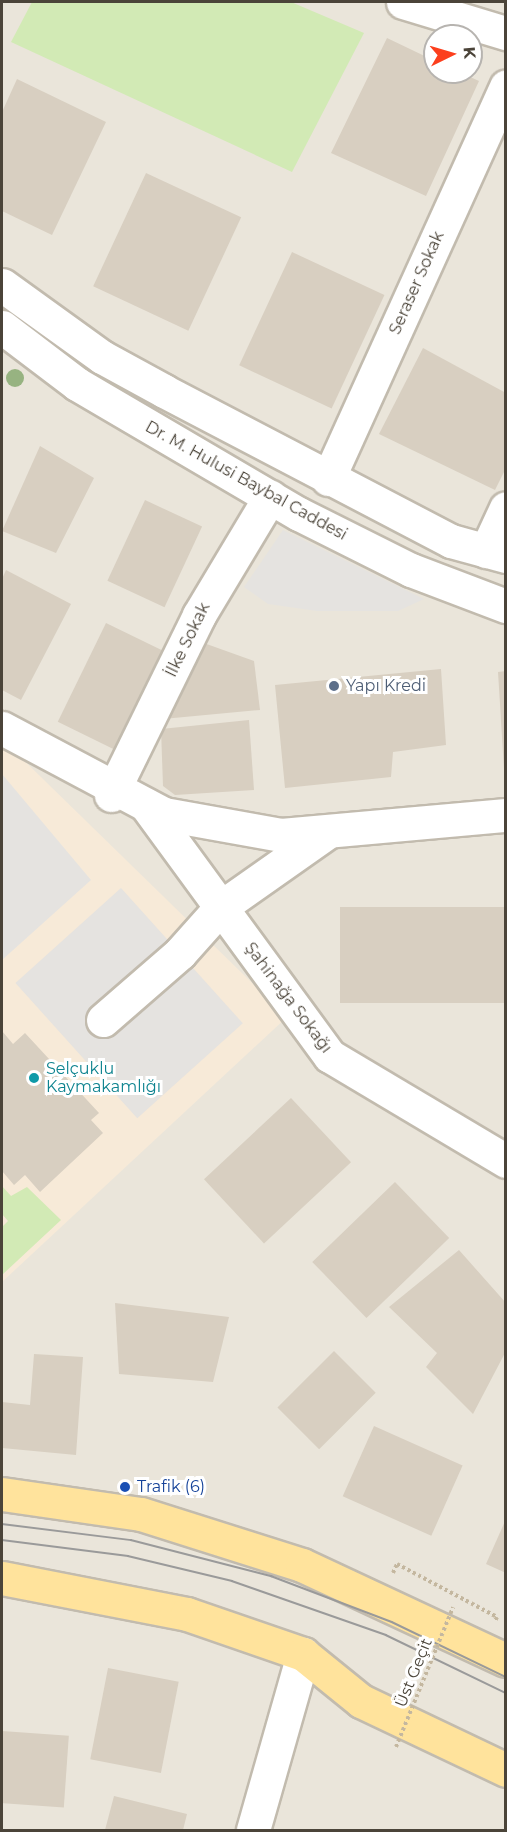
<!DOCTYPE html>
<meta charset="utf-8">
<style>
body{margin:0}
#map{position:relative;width:507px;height:1832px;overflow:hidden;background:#f6f3ec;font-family:Montserrat,sans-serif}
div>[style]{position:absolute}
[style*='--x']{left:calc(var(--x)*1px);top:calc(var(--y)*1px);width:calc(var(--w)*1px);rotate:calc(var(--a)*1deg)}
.residential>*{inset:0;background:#eae5da}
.commercial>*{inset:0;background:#f7ead8}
.green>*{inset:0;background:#d2eab5}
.parking>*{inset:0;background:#e5e3e0;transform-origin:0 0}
.building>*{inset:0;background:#d8cfc1;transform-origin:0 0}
.path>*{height:4px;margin-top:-2px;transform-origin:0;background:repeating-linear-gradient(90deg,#c4b79f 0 3px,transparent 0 6px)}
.roads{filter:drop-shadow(2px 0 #c2bbae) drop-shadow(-2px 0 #c2bbae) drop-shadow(0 2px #c2bbae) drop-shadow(0 -2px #c2bbae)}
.minor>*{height:33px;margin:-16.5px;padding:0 16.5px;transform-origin:16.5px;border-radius:16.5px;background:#fff}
.major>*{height:33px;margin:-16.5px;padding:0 16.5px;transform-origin:16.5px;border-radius:16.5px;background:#ffe39c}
.tram>*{height:1.5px;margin:-0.75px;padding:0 0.75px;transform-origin:0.75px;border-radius:0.75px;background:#9a9a9a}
.path-bridge>*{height:4px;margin-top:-2px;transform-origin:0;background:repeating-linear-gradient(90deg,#c4b79f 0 3px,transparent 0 6px)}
.trees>*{width:18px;height:18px;margin:-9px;border-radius:50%;background:#97b381}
.dots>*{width:16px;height:16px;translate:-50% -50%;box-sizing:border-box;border:3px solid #fff;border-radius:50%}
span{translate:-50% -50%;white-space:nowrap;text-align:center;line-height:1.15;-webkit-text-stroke:6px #fff;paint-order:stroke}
.street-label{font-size:16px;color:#4b4439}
.service-label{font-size:16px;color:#4e5e75}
.left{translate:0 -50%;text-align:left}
.culture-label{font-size:16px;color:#0d838f}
.transit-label{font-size:16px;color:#164399}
.frame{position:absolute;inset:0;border:3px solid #4b4439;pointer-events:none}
.north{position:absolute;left:423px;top:24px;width:60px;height:60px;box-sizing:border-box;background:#fff;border:2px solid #b7b4b0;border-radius:50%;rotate:85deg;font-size:16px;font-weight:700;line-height:24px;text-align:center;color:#4b4439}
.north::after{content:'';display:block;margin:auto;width:21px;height:27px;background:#fc3f1d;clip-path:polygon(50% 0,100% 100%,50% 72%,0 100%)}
</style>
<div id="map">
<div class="residential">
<i style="clip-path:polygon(evenodd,2px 2px,505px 2px,505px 1830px,2px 1830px,2px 2px,435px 36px,471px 36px,471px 72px,435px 72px,435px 36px)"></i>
</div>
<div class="commercial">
<i style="clip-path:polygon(2px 739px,287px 1017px,2px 1282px)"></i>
</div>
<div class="green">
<i style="clip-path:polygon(32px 2px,291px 2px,364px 33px,292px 172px,11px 42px)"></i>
<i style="clip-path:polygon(2px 1186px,11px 1196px,27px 1187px,61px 1220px,2px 1275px,2px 1227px,8px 1221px,2px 1214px)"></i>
</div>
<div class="parking">
<i style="clip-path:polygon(283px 530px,424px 599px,398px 611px,317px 611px,268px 604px,244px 587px)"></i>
<i style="clip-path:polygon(2px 774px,91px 880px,2px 960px)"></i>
<i style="left:121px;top:888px;width:182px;height:142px;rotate:48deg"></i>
</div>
<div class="building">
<i style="clip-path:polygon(387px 38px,435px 61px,435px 72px,459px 72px,479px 81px,426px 196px,331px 153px)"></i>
<i style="clip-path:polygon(17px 79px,106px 122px,52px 235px,2px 211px,2px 112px)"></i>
<i style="left:146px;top:173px;width:105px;height:125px;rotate:25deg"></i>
<i style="left:292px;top:252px;width:102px;height:125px;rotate:25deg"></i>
<i style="clip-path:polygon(423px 348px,506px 393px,506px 468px,495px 490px,379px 434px)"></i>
<i style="clip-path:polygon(40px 446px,94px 478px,56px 553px,2px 531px)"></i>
<i style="left:145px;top:500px;width:63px;height:89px;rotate:25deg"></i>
<i style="clip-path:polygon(6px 570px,71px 604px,21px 700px,2px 690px,2px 579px)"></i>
<i style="left:106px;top:623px;width:72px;height:110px;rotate:26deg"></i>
<i style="clip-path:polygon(201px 642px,254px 661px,260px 710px,163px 719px)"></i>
<i style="clip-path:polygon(441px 669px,446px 745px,393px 752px,391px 777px,285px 788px,275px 685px)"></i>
<i style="clip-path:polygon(506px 671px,506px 769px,504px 769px,498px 672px)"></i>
<i style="clip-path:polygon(249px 720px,254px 790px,175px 795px,163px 786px,161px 729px)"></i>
<i style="left:506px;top:907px;width:96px;height:166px;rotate:90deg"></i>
<i style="clip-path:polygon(2px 1031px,13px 1044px,25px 1033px,99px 1113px,91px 1120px,103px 1133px,40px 1192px,25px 1175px,14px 1185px,2px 1171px)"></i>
<i style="left:291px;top:1098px;width:88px;height:119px;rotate:47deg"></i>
<i style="left:395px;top:1182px;width:78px;height:115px;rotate:46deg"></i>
<i style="clip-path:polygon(459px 1250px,506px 1303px,506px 1351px,473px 1414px,426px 1367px,437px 1353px,389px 1307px)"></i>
<i style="clip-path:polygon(115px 1303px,229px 1317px,213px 1382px,119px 1374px)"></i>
<i style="left:334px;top:1351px;width:59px;height:80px;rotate:45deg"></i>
<i style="clip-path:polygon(34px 1354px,83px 1357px,76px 1455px,2px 1448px,2px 1402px,30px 1405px)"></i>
<i style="left:374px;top:1426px;width:97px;height:77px;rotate:24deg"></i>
<i style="clip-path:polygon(506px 1519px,506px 1573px,486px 1564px)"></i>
<i style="left:108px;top:1668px;width:72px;height:93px;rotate:11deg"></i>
<i style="left:2px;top:1731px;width:67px;height:72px;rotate:4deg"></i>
<i style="clip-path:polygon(114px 1796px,187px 1814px,183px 1830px,105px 1830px)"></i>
</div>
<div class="path">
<i style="--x:393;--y:1573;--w:10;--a:-66"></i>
<i style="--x:397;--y:1564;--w:113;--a:27.9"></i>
<i style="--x:497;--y:1617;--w:4;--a:117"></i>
</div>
<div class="roads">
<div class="minor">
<i style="--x:403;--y:2;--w:108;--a:16.8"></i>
<i style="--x:2;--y:285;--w:123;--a:35.8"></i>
<i style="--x:102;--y:357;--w:71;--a:28.7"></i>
<i style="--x:164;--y:391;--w:324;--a:27.6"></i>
<i style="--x:451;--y:541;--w:57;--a:15.3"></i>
<i style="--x:2;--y:327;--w:94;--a:37.2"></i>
<i style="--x:77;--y:384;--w:257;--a:30.4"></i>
<i style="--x:299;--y:514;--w:125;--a:26.6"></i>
<i style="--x:411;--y:570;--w:102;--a:20.8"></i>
<i style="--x:328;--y:479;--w:431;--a:-65.6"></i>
<i style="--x:486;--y:551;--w:47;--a:-65.1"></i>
<i style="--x:2;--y:728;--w:183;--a:28"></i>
<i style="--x:164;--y:814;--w:119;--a:10.2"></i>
<i style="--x:281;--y:835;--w:226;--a:-5.1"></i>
<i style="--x:111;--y:795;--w:200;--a:-63.9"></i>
<i style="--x:199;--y:615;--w:138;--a:-59"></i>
<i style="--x:146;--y:805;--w:311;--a:53.8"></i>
<i style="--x:330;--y:1056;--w:205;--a:30.8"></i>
<i style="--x:103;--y:1020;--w:102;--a:-41"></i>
<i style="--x:180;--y:953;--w:62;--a:-48.3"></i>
<i style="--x:221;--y:907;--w:132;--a:-35.1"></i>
<i style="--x:253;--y:1830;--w:183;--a:-74.1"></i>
</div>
<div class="major">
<i style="--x:2;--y:1494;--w:140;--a:8.2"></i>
<i style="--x:141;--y:1514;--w:169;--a:17.6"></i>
<i style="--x:302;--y:1565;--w:225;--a:25"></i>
<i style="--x:2;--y:1578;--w:188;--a:11"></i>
<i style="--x:187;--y:1614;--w:123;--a:19"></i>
<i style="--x:303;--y:1654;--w:75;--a:39"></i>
<i style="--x:361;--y:1701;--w:161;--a:25.4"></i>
</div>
</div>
<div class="tram">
<i style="--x:2;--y:1524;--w:130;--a:7.1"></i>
<i style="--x:131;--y:1540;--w:145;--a:14.4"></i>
<i style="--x:271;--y:1576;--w:129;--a:20.8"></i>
<i style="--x:392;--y:1622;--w:127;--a:25.8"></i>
<i style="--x:2;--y:1540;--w:127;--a:7.2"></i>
<i style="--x:128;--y:1556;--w:107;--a:13.5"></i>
<i style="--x:232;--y:1581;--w:163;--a:19.3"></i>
<i style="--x:386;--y:1635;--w:133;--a:25.8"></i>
</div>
<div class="path-bridge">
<i style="--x:396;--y:1747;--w:151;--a:-67.8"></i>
</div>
<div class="trees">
<i style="left:15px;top:378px"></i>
</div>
<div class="dots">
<i style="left:334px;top:686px;background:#5c6f8a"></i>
<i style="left:34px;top:1078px;background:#0f9aa8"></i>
<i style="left:125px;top:1487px;background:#1a4fb4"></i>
</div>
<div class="street-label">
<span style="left:417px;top:283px;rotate:-66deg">Seraser Sokak</span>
<span style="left:246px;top:481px;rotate:29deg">Dr. M. Hulusi Baybal Caddesi</span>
<span style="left:188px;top:640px;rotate:-64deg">İlke Sokak</span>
<span style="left:288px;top:998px;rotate:53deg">Şahinağa Sokağı</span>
<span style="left:414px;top:1673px;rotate:-68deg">Üst Geçit</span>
</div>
<div class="service-label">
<span class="left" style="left:346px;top:686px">Yapı Kredi</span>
</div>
<div class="culture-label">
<span class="left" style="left:46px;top:1078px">Selçuklu<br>Kaymakamlığı</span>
</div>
<div class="transit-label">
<span class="left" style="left:137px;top:1487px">Trafik (6)</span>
</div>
<div class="frame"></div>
<div class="north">K</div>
</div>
